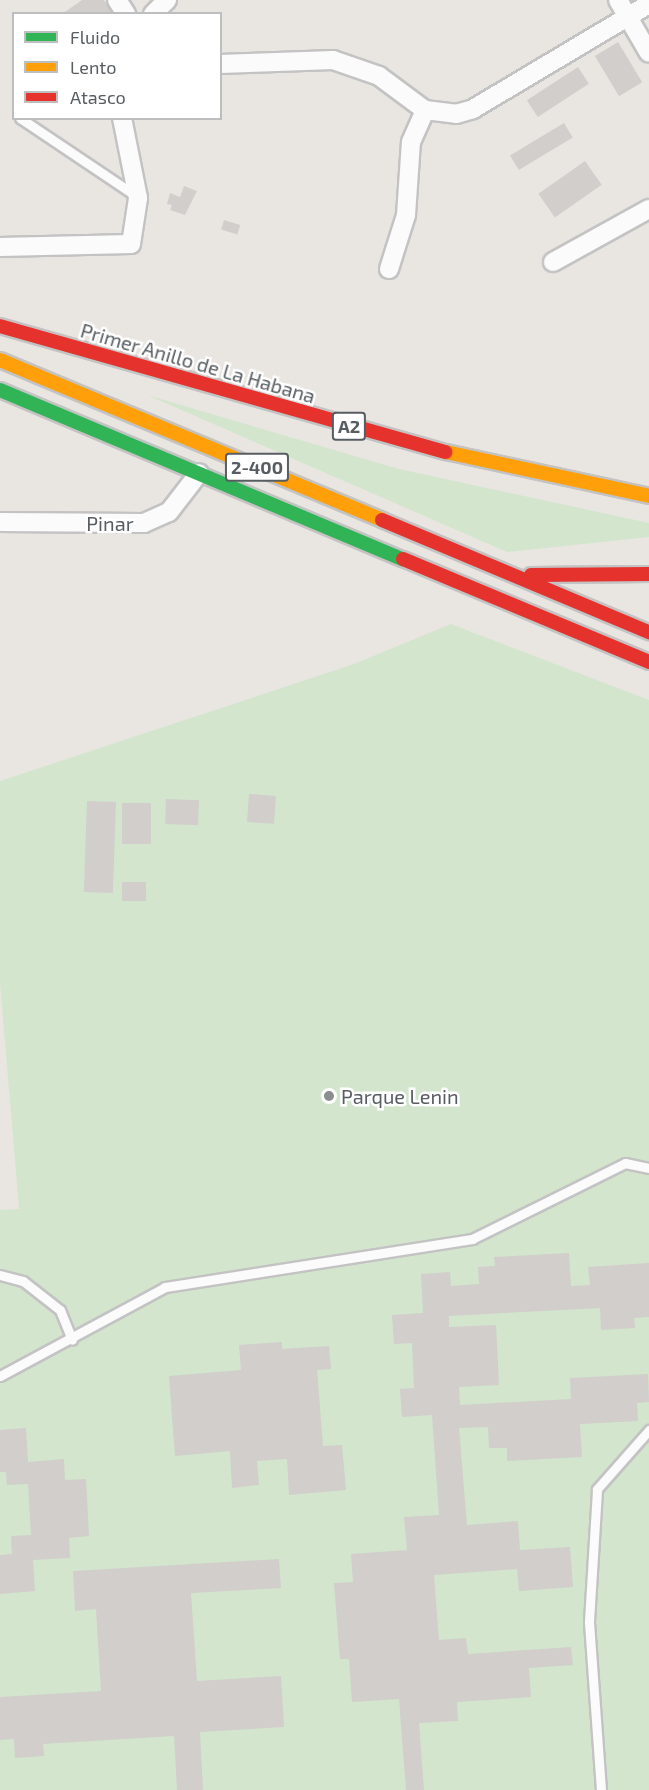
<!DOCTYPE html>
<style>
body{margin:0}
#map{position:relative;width:649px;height:1790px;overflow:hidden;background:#e9e6e2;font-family:"Exo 2",sans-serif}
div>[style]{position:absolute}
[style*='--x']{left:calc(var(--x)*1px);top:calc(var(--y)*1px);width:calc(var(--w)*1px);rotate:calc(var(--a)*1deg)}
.green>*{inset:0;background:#d3e5cd}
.building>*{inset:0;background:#d1cecc;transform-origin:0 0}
.roads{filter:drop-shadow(2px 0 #c4c3c3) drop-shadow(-2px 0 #c4c3c3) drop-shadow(0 2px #c4c3c3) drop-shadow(0 -2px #c4c3c3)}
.lane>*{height:9px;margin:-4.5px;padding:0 4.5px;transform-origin:4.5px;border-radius:4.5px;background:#fcfbfb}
.street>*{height:18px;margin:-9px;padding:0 9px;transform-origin:9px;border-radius:9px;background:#fcfbfb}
.fast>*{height:14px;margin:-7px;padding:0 7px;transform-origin:7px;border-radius:7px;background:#30b455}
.slow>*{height:14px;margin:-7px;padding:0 7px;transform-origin:7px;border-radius:7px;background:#ff9f0a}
.jam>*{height:14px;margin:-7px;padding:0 7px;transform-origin:7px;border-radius:7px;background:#e5322d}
.dots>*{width:16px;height:16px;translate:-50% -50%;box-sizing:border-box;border:3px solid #fff;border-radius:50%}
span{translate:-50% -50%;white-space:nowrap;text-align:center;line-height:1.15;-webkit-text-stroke:5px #fff;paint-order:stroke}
.shield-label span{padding:2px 4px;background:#fff;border:2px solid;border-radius:4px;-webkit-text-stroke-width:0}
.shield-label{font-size:18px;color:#585d61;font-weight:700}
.street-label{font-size:20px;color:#585d61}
.poi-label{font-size:20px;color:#585d61}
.left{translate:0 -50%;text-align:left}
.legend{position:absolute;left:12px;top:12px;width:210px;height:108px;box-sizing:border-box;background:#fff;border:2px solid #bcbec0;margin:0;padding:8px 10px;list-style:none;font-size:18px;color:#585d61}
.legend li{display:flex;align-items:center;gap:12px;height:30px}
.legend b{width:30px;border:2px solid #bcbec0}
</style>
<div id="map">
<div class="green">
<i style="clip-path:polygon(147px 395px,399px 469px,649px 523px,649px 537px,507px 552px)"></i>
<i style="clip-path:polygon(451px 624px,649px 700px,649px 1790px,0 1790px,0 1210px,19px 1209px,0 983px,0 781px,354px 664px)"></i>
</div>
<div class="building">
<i style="clip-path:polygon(82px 0,104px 0,114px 14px,62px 14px)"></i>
<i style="left:618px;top:42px;width:47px;height:27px;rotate:59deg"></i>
<i style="left:578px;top:67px;width:20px;height:61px;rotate:57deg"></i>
<i style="left:564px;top:123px;width:17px;height:63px;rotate:59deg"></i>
<i style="left:585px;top:161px;width:29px;height:57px;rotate:55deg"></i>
<i style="clip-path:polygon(184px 186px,197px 191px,185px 215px,170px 210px,172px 205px,167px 204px,170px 193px,180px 197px)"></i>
<i style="left:224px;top:220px;width:17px;height:10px;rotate:17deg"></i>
<i style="left:249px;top:794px;width:27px;height:28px;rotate:4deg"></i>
<i style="left:166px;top:799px;width:33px;height:25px;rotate:2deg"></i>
<i style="left:87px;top:801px;width:29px;height:91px;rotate:2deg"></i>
<i style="left:122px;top:803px;width:29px;height:41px"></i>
<i style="left:122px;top:882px;width:24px;height:19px"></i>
<i style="clip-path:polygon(569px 1253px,571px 1286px,590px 1285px,588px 1267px,649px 1263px,649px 1317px,634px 1318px,635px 1328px,601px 1330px,600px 1308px,449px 1316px,449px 1327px,496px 1325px,499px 1385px,459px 1387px,460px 1405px,571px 1399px,570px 1378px,648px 1374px,649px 1402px,637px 1403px,638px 1421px,580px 1424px,582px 1457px,507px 1461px,507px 1448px,489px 1448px,488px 1427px,459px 1428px,467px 1525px,518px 1521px,520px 1550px,570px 1547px,573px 1587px,519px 1591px,517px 1569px,434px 1575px,439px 1640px,466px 1638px,468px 1654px,571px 1647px,573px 1665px,529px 1668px,531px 1697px,457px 1702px,458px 1721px,419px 1723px,424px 1790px,406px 1790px,399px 1699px,352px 1702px,349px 1659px,340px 1659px,334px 1583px,353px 1582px,351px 1554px,407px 1550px,404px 1517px,439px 1515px,432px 1415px,402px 1417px,400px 1389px,414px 1388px,412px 1343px,394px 1344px,392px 1315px,423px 1313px,421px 1274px,450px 1272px,451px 1286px,479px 1284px,478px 1267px,495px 1266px,494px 1257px)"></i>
<i style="clip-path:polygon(282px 1342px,282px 1349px,329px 1346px,331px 1369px,317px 1370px,323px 1446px,342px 1445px,346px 1490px,289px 1495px,287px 1459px,257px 1461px,259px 1485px,232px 1488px,230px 1451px,175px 1456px,169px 1376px,241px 1370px,239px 1345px)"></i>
<i style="clip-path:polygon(26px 1428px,28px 1462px,64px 1459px,65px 1480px,86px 1479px,89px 1536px,69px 1538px,70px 1558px,33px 1560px,35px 1591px,0 1594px,0 1555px,12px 1554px,11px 1536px,31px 1535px,28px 1484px,7px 1485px,6px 1472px,0 1472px,0 1430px)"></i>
<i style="clip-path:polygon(279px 1559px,281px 1588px,191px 1593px,197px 1681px,281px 1676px,284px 1727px,200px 1732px,203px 1790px,177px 1790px,174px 1736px,43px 1744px,44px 1756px,15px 1758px,14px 1739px,0 1740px,0 1697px,101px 1691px,96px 1609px,75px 1611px,73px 1571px)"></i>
</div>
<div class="roads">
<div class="lane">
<i style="--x:20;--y:118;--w:140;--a:33.9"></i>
<i style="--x:0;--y:1275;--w:24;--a:15"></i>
<i style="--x:23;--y:1281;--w:47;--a:38.1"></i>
<i style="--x:60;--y:1310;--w:32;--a:68"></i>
<i style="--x:0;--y:1376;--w:187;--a:-28.3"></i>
<i style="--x:165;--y:1287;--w:311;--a:-8.9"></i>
<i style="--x:472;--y:1239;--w:171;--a:-26.4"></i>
<i style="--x:625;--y:1163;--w:25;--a:12"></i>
<i style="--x:601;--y:1790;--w:169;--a:-94.1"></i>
<i style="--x:589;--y:1621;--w:132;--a:-86.5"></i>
<i style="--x:597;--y:1489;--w:79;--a:-48.6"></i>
</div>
<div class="street">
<i style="--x:117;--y:0;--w:17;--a:57"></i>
<i style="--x:618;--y:0;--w:61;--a:59.7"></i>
<i style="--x:153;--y:14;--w:20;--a:-45"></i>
<i style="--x:220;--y:64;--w:113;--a:-2"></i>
<i style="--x:333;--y:60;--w:49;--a:19.2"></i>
<i style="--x:379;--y:76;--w:57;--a:36.5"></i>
<i style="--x:425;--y:110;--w:31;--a:7"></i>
<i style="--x:456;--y:114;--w:18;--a:-16"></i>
<i style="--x:473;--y:109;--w:205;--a:-30.8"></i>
<i style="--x:0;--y:247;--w:131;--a:-1.3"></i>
<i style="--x:131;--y:244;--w:47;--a:-81.3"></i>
<i style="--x:138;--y:198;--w:82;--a:-101.3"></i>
<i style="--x:553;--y:262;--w:110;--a:-28.9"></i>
<i style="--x:389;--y:269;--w:57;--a:-72.5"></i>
<i style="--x:406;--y:215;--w:73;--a:-86.1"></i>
<i style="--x:411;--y:142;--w:35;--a:-66"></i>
<i style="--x:0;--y:522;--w:144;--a:0.4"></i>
<i style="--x:144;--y:523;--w:27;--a:-24"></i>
<i style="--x:169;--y:512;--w:49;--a:-52.4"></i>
</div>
<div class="fast">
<i style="--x:0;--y:390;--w:437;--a:22.8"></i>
</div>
<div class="slow">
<i style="--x:0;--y:360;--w:414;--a:22.7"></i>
<i style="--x:446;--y:452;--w:208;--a:12.2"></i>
</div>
<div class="jam">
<i style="--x:0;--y:326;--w:463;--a:15.8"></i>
<i style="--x:382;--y:520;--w:290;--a:22.8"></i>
<i style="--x:403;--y:559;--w:267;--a:22.7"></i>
<i style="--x:531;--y:575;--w:118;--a:-0.5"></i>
</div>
</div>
<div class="dots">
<i style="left:329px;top:1096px;background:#8b8d8e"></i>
</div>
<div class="shield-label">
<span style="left:349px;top:426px">A2</span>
<span style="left:257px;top:467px">2-400</span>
</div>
<div class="street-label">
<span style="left:198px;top:363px;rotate:16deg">Primer Anillo de La Habana</span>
<span style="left:110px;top:523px">Pinar</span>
</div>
<div class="poi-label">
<span class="left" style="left:341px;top:1096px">Parque Lenin</span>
</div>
<ul class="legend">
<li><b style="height:8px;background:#30b455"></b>Fluido</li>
<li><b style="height:8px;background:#ff9f0a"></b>Lento</li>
<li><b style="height:8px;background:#e5322d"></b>Atasco</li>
</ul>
</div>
